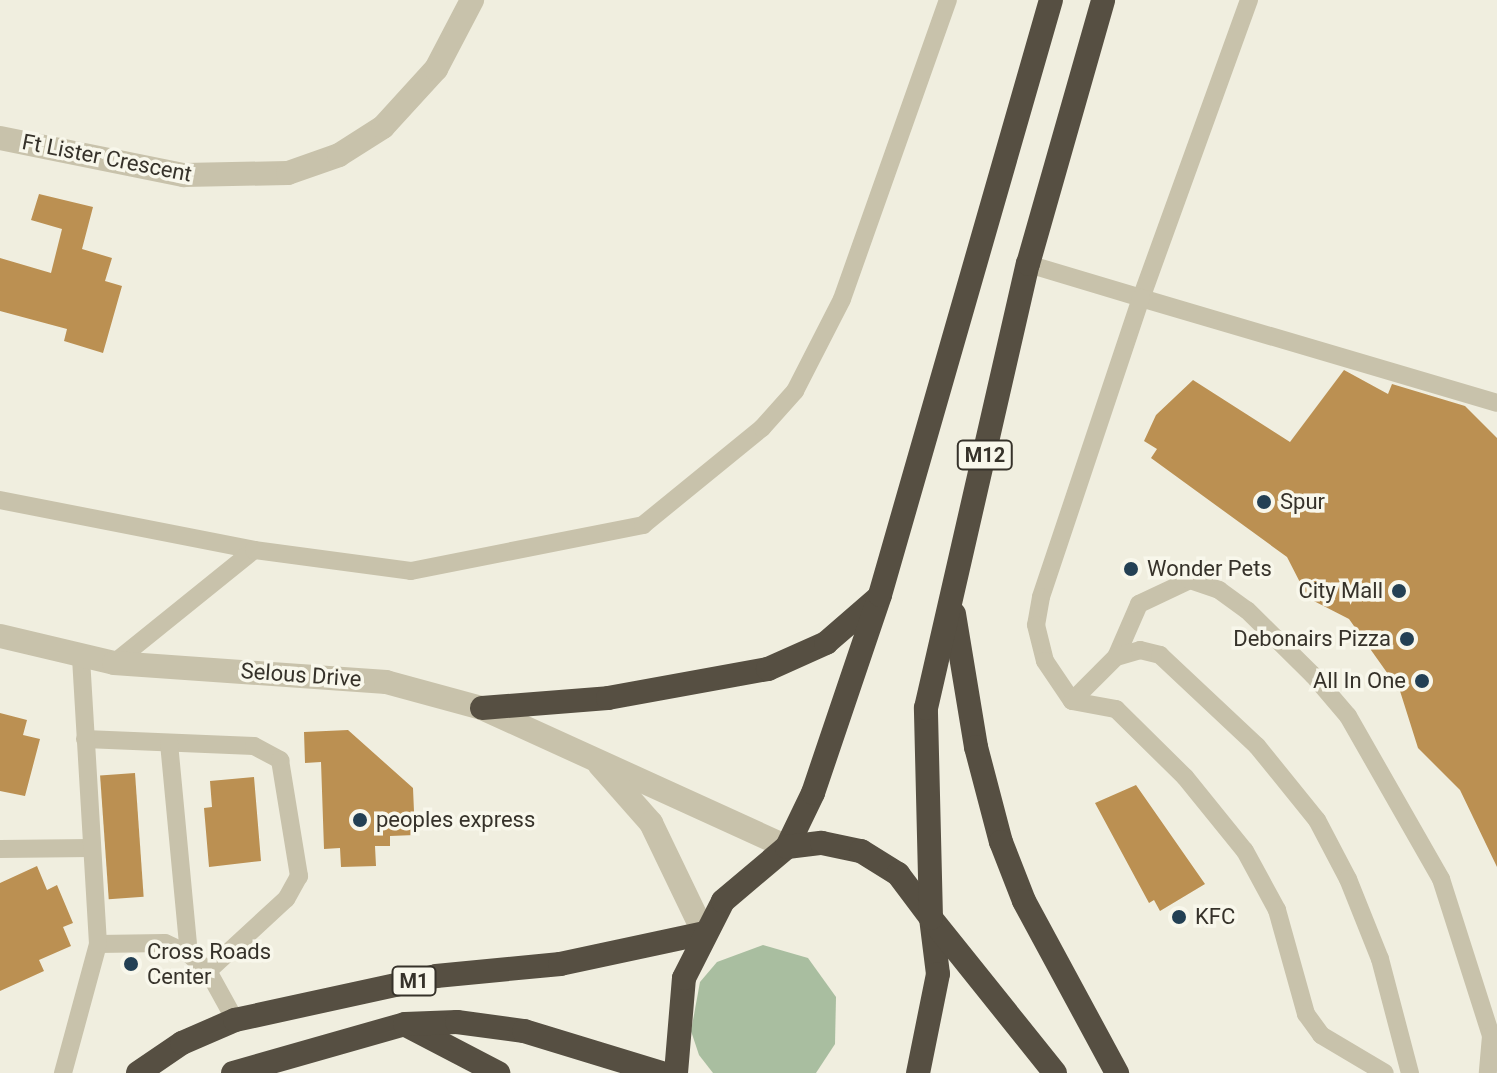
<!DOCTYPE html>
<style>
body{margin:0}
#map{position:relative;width:1497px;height:1073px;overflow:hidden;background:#f0eedf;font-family:Roboto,sans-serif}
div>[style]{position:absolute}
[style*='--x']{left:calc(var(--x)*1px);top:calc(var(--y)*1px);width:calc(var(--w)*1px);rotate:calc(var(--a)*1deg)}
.green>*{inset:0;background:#a9bea0}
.building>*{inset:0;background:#bb9052;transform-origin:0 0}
.lane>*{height:18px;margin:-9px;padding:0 9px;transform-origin:9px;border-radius:9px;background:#c8c2ab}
.street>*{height:24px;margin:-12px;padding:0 12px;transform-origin:12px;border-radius:12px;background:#c8c2ab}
.highway>*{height:24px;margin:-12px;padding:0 12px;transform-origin:12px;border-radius:12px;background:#564f42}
.dots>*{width:22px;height:22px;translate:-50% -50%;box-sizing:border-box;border:4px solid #f8f7eb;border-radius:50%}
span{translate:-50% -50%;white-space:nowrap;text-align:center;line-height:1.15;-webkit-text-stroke:7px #f8f7eb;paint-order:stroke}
.shield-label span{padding:2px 6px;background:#f8f7eb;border:2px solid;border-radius:6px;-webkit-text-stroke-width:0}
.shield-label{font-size:20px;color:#36322a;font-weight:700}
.street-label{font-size:22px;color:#36322a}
.poi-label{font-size:22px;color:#36322a}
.left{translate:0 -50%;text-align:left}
.right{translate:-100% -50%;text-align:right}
</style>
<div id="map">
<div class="green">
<i style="clip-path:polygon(763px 945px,808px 958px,836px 997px,835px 1044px,816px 1073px,713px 1073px,699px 1055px,691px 1031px,700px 982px,717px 962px)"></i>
</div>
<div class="building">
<i style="clip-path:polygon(39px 194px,93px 207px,82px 249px,112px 258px,105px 281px,122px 286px,103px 353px,64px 341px,67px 329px,0 311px,0 258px,51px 273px,62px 229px,31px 220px)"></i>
<i style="clip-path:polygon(1344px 370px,1388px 394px,1392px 384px,1465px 406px,1497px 438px,1497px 867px,1460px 790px,1418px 748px,1400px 691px,1349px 619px,1308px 598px,1287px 557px,1151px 458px,1157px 449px,1144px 441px,1156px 415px,1193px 380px,1290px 442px)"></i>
<i style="clip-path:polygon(0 713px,27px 720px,23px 735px,40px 739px,25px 796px,0 791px)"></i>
<i style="clip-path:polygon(348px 730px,413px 788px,415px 835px,390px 836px,390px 846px,375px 846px,376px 866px,341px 867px,340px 848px,324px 849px,321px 762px,305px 763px,304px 732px)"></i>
<i style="left:135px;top:773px;width:124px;height:35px;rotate:86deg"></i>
<i style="clip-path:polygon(254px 777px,261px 861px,209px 867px,204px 808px,212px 807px,210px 781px)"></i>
<i style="clip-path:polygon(1136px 785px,1205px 884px,1160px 911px,1154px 900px,1149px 903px,1095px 803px)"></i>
<i style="clip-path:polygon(37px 866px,47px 890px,57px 885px,73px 923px,63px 927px,71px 946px,39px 960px,44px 971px,0 991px,0 883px)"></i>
</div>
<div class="lane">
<i style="--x:1249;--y:0;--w:317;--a:109.9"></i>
<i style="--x:1141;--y:298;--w:371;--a:16.4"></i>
<i style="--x:1028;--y:264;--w:118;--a:16.7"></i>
<i style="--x:1141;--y:298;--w:315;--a:108.5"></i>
<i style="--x:1041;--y:597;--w:28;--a:100"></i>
<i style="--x:1036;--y:625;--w:37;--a:76"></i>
<i style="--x:1045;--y:661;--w:48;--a:56"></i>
<i style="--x:1072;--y:701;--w:45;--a:10.3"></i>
<i style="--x:1116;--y:709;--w:97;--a:44.6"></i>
<i style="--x:1185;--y:777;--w:95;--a:51"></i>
<i style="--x:1245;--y:851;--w:67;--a:61.5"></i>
<i style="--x:1277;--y:910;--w:108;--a:74.4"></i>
<i style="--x:1306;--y:1014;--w:26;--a:54"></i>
<i style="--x:1321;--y:1035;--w:74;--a:30.7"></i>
<i style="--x:0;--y:500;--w:259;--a:11.1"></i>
<i style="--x:1116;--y:657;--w:58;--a:-66.5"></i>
<i style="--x:1139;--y:604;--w:56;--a:-25.2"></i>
<i style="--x:1190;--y:580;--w:31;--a:19"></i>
<i style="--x:1219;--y:590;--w:34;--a:36"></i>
<i style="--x:1247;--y:610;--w:93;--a:44.6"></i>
<i style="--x:1313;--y:675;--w:54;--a:49.5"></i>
<i style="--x:1348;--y:716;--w:188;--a:60.3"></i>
<i style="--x:1441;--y:879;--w:165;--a:72.3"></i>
<i style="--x:1491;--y:1036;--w:37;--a:95"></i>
<i style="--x:114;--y:663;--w:180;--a:-38.9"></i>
<i style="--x:254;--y:550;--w:158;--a:7.6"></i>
<i style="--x:411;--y:571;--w:237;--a:-11.2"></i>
<i style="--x:643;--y:525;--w:154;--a:-39.2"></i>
<i style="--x:762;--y:428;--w:50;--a:-48.3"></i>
<i style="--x:795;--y:391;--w:103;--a:-62.9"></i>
<i style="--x:842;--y:299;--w:317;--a:-70.5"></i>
<i style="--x:1072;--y:701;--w:62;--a:-45"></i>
<i style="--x:1116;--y:657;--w:25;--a:-16"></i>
<i style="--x:1140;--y:650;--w:21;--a:14"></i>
<i style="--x:1160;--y:655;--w:133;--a:43.2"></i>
<i style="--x:1257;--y:746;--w:95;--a:51"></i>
<i style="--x:1317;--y:820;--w:67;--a:62.3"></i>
<i style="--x:1348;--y:879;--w:86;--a:68.2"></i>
<i style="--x:1380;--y:959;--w:118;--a:75.3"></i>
<i style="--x:85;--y:739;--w:169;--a:2.4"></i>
<i style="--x:254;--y:746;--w:30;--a:28"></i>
<i style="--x:280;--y:760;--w:118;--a:80.7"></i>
<i style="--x:299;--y:876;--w:26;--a:119"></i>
<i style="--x:286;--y:899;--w:106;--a:137.3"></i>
<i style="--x:169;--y:743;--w:212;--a:84.6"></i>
<i style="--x:0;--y:849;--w:92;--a:-0.6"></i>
<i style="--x:98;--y:944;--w:67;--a:-0.9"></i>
<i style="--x:165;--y:943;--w:26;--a:25"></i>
<i style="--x:189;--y:954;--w:25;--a:42"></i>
<i style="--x:208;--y:971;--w:56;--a:61.1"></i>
<i style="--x:63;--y:1073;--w:134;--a:-74.8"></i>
<i style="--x:98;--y:944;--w:290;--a:-93.4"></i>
</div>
<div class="street">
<i style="--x:0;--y:138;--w:188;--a:11.4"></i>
<i style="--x:184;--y:175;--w:104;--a:-1.1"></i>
<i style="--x:288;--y:173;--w:54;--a:-19.4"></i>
<i style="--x:339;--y:155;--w:52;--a:-32.5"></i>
<i style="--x:383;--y:127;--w:79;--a:-47.6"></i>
<i style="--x:436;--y:69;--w:78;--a:-62.4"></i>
<i style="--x:0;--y:636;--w:117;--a:13.3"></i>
<i style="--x:114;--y:663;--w:273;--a:4"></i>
<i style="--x:386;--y:682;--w:99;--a:15.2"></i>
<i style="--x:482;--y:708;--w:335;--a:24.5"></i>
<i style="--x:599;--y:764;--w:79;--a:48.6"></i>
<i style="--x:651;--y:823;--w:122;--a:64.3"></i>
</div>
<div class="highway">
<i style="--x:954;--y:614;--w:135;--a:80.6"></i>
<i style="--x:976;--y:747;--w:98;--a:75.3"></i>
<i style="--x:1001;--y:842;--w:63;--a:68.7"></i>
<i style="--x:1024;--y:901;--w:196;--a:61.6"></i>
<i style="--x:482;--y:708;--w:126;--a:-4.5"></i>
<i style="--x:608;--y:698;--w:163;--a:-10.3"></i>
<i style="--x:768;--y:669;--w:64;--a:-24.1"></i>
<i style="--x:826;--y:643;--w:69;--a:-40.9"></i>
<i style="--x:787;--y:847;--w:60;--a:-64.3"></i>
<i style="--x:813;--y:793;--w:209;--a:-71.3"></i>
<i style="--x:880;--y:595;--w:619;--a:-73.97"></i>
<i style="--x:408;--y:1026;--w:102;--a:27.6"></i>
<i style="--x:138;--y:1073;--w:53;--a:-34.3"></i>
<i style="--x:182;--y:1043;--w:58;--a:-23.5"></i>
<i style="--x:235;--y:1020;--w:206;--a:-12.3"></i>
<i style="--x:436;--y:976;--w:125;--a:-5.5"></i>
<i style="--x:560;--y:964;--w:147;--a:-12.1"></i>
<i style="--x:233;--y:1073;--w:179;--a:-15.9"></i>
<i style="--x:405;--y:1024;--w:52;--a:-2.2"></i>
<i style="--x:457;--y:1022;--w:68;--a:7.7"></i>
<i style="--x:524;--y:1031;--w:143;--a:17"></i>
<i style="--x:676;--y:1073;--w:95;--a:-85.2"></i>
<i style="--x:684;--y:978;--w:86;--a:-63.1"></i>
<i style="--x:723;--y:901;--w:84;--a:-40.2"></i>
<i style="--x:787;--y:847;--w:35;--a:-7"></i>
<i style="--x:822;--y:843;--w:40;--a:12"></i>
<i style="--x:861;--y:851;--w:44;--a:31.9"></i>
<i style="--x:898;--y:874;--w:55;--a:53.1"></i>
<i style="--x:931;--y:918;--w:56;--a:82.9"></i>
<i style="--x:938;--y:974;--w:101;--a:101.4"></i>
<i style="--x:1055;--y:1073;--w:198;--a:-128.7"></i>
<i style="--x:931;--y:918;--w:210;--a:-91.4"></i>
<i style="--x:926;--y:708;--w:456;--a:-77.1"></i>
<i style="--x:1028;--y:264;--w:274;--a:-74.1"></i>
</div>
<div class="dots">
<i style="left:1264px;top:502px;background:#234054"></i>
<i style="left:1131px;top:569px;background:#234054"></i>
<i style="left:1399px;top:591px;background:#234054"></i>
<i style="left:1407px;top:639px;background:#234054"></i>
<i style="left:1422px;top:681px;background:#234054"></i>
<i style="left:360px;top:820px;background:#234054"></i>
<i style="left:1179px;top:917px;background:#234054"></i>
<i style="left:131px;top:964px;background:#234054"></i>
</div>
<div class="shield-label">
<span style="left:985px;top:455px">M12</span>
<span style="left:414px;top:981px">M1</span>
</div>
<div class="street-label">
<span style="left:107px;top:158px;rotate:11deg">Ft Lister Crescent</span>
<span style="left:301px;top:675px;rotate:4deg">Selous Drive</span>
</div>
<div class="poi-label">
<span class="left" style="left:1280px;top:502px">Spur</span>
<span class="left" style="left:1147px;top:569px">Wonder Pets</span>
<span class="right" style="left:1383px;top:591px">City Mall</span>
<span class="right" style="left:1391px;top:639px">Debonairs Pizza</span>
<span class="right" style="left:1406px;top:681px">All In One</span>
<span class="left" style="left:376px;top:820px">peoples express</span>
<span class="left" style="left:1195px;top:917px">KFC</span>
<span class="left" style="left:147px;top:964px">Cross Roads<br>Center</span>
</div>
</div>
